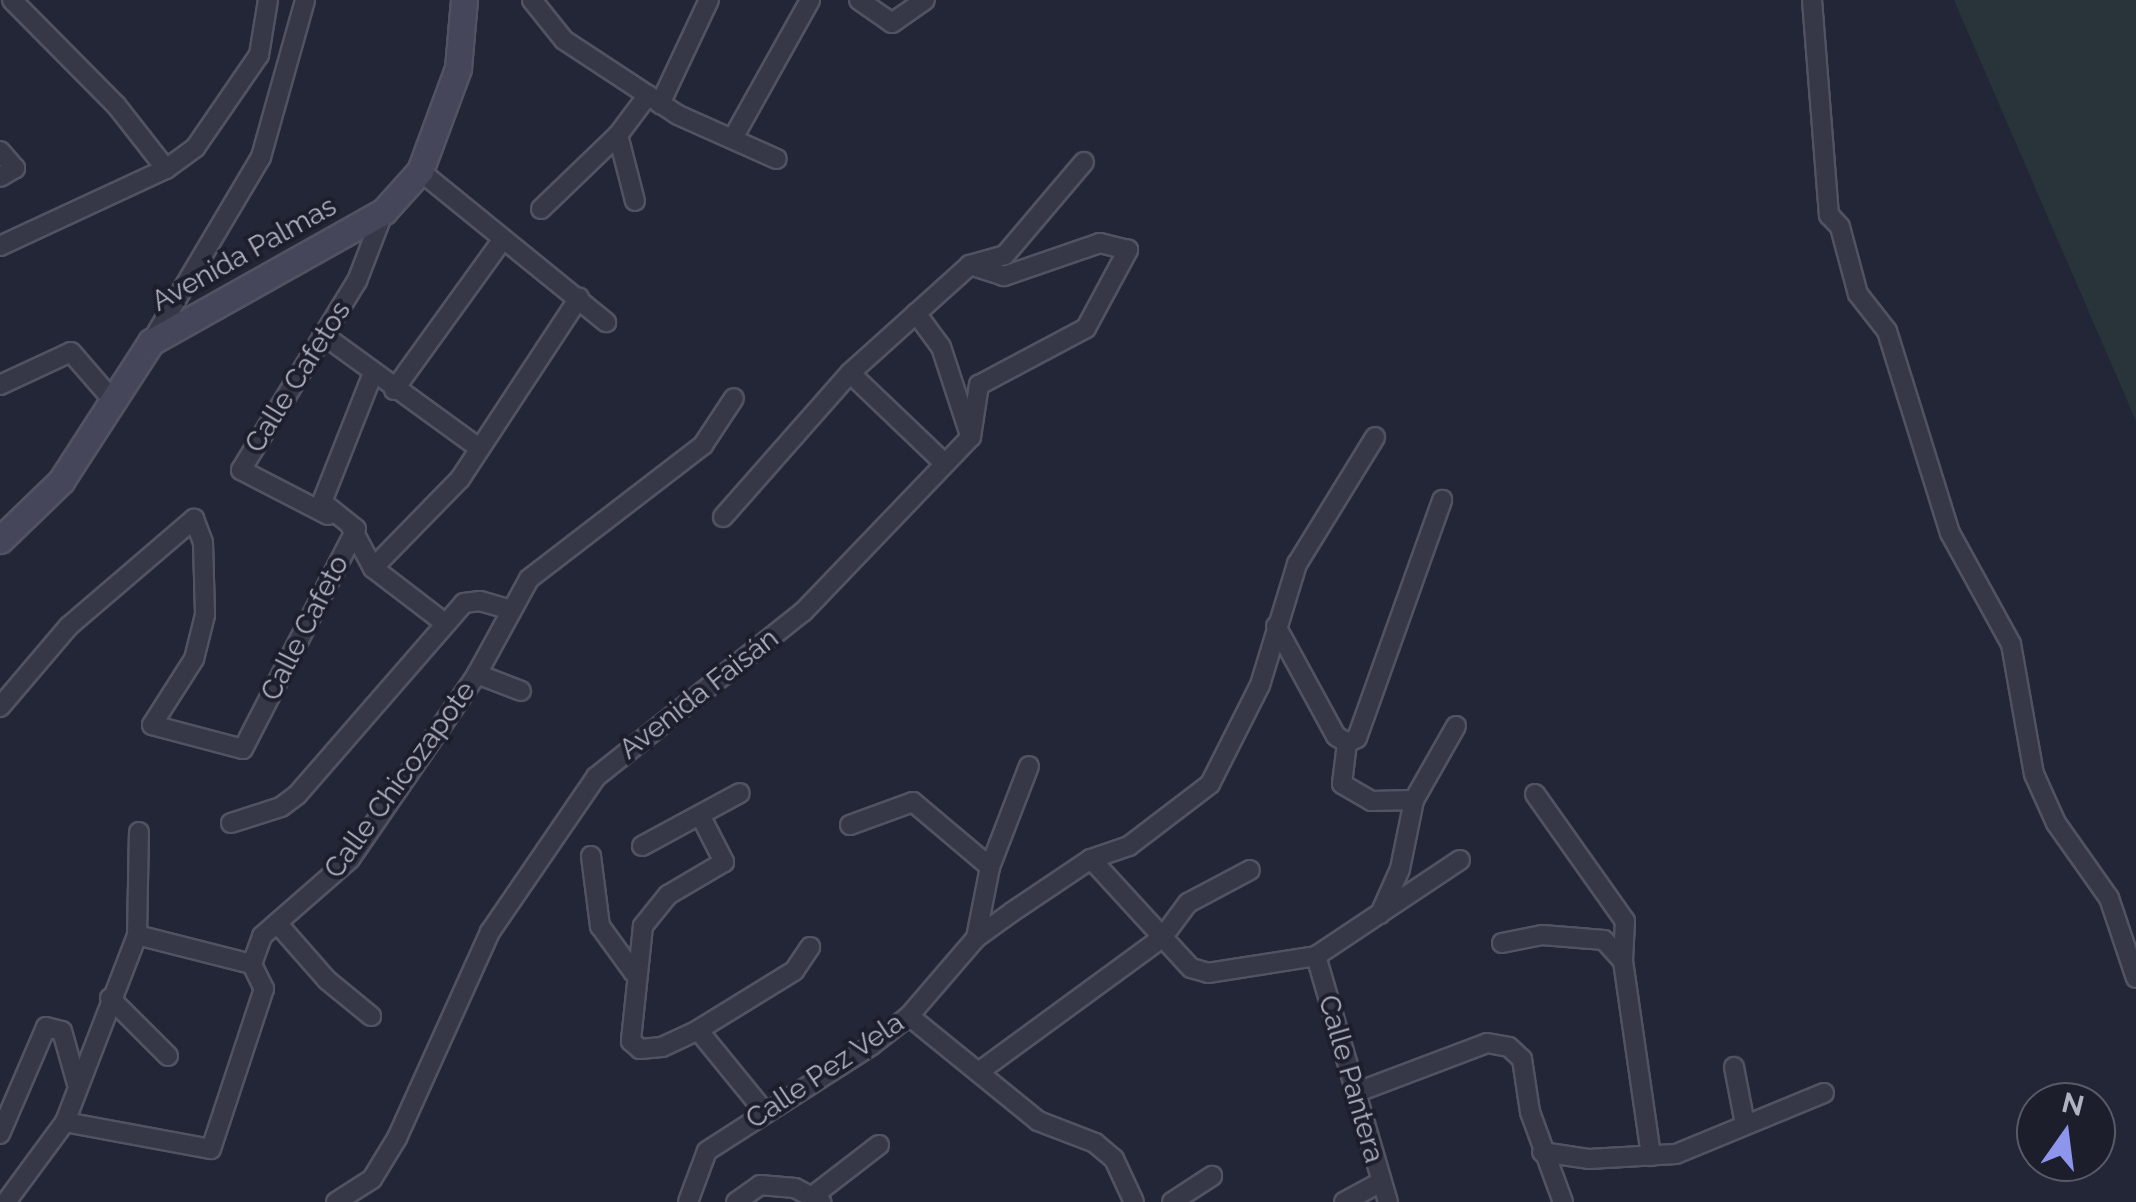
<!DOCTYPE html>
<meta charset="utf-8">
<style>
body{margin:0}
#map{position:relative;width:2136px;height:1202px;overflow:hidden;background:#232636;font-family:Raleway,sans-serif}
div>[style]{position:absolute}
[style*='--x']{left:calc(var(--x)*1px);top:calc(var(--y)*1px);width:calc(var(--w)*1px);rotate:calc(var(--a)*1deg)}
.green>*{inset:0;background:#28343a}
.roads{filter:drop-shadow(2px 0 #515362) drop-shadow(-2px 0 #515362) drop-shadow(0 2px #515362) drop-shadow(0 -2px #515362)}
.street>*{height:18px;margin:-9px;padding:0 9px;transform-origin:9px;border-radius:9px;background:#363847}
.secondary>*{height:25px;margin:-12.5px;padding:0 12.5px;transform-origin:12.5px;border-radius:12.5px;background:#45465a}
span{translate:-50% -50%;white-space:nowrap;text-align:center;line-height:1.15;-webkit-text-stroke:8px #1c1e2c;paint-order:stroke}
.street-label{font-size:28px;color:#b1b3c3}
.north{position:absolute;left:2016px;top:1082px;width:100px;height:100px;box-sizing:border-box;background:#1c1e2c;border:2px solid #585a68;border-radius:50%;rotate:14deg;font-size:28px;font-weight:700;line-height:40px;text-align:center;color:#b1b3c3}
.north::after{content:'';display:block;margin:auto;width:35px;height:45px;background:#8d96ec;clip-path:polygon(50% 0,100% 100%,50% 72%,0 100%)}
</style>
<div id="map">
<div class="green">
<i style="clip-path:polygon(1954px 0,2136px 0,2136px 421px)"></i>
</div>
<div class="roads">
<div class="street">
<i style="--x:12;--y:0;--w:148;--a:45.3"></i>
<i style="--x:116;--y:105;--w:81;--a:52"></i>
<i style="--x:532;--y:0;--w:51;--a:51.3"></i>
<i style="--x:564;--y:40;--w:136;--a:33.3"></i>
<i style="--x:678;--y:115;--w:108;--a:24"></i>
<i style="--x:859;--y:0;--w:40;--a:34.9"></i>
<i style="--x:892;--y:23;--w:40;--a:-34.9"></i>
<i style="--x:1812;--y:0;--w:216;--a:85.5"></i>
<i style="--x:1829;--y:215;--w:16;--a:47"></i>
<i style="--x:1840;--y:227;--w:69;--a:75"></i>
<i style="--x:1858;--y:294;--w:47;--a:51.9"></i>
<i style="--x:1887;--y:331;--w:212;--a:72.7"></i>
<i style="--x:1950;--y:533;--w:127;--a:61.2"></i>
<i style="--x:2011;--y:644;--w:132;--a:80"></i>
<i style="--x:2034;--y:774;--w:54;--a:65.8"></i>
<i style="--x:2056;--y:823;--w:92;--a:54.8"></i>
<i style="--x:2109;--y:898;--w:84;--a:71.4"></i>
<i style="--x:660;--y:104;--w:115;--a:-64.8"></i>
<i style="--x:618;--y:135;--w:68;--a:75.6"></i>
<i style="--x:733;--y:138;--w:158;--a:-60.8"></i>
<i style="--x:0;--y:151;--w:23;--a:49"></i>
<i style="--x:15;--y:168;--w:17;--a:149"></i>
<i style="--x:420;--y:171;--w:240;--a:39.1"></i>
<i style="--x:541;--y:209;--w:107;--a:-43.9"></i>
<i style="--x:618;--y:135;--w:50;--a:-53.1"></i>
<i style="--x:0;--y:246;--w:183;--a:-24.9"></i>
<i style="--x:166;--y:169;--w:36;--a:-36"></i>
<i style="--x:195;--y:148;--w:113;--a:-55.5"></i>
<i style="--x:259;--y:55;--w:56;--a:-80.7"></i>
<i style="--x:916;--y:313;--w:42;--a:53.7"></i>
<i style="--x:941;--y:347;--w:89;--a:71.8"></i>
<i style="--x:322;--y:334;--w:194;--a:36"></i>
<i style="--x:153;--y:339;--w:212;--a:-59.3"></i>
<i style="--x:261;--y:157;--w:163;--a:-74.3"></i>
<i style="--x:850;--y:373;--w:129;--a:43.7"></i>
<i style="--x:0;--y:385;--w:78;--a:-24.9"></i>
<i style="--x:71;--y:352;--w:60;--a:49.1"></i>
<i style="--x:394;--y:390;--w:186;--a:-54.2"></i>
<i style="--x:328;--y:515;--w:98;--a:-152.7"></i>
<i style="--x:241;--y:470;--w:222;--a:-58.5"></i>
<i style="--x:357;--y:281;--w:75;--a:-68.9"></i>
<i style="--x:723;--y:517;--w:192;--a:-48.6"></i>
<i style="--x:850;--y:373;--w:161;--a:-42"></i>
<i style="--x:970;--y:265;--w:36;--a:-16"></i>
<i style="--x:1005;--y:255;--w:122;--a:-49.7"></i>
<i style="--x:351;--y:527;--w:47;--a:61.8"></i>
<i style="--x:373;--y:568;--w:87;--a:37.5"></i>
<i style="--x:373;--y:568;--w:124;--a:-45.7"></i>
<i style="--x:460;--y:479;--w:217;--a:-56.7"></i>
<i style="--x:1276;--y:626;--w:125;--a:61.4"></i>
<i style="--x:1336;--y:736;--w:13;--a:32"></i>
<i style="--x:1347;--y:743;--w:41;--a:97"></i>
<i style="--x:1342;--y:784;--w:34;--a:30"></i>
<i style="--x:1371;--y:801;--w:43;--a:-1.3"></i>
<i style="--x:477;--y:674;--w:47;--a:21.1"></i>
<i style="--x:0;--y:707;--w:106;--a:-49.6"></i>
<i style="--x:69;--y:626;--w:165;--a:-40.6"></i>
<i style="--x:194;--y:519;--w:25;--a:69"></i>
<i style="--x:203;--y:542;--w:73;--a:88.4"></i>
<i style="--x:205;--y:615;--w:45;--a:104"></i>
<i style="--x:194;--y:659;--w:78;--a:122.5"></i>
<i style="--x:152;--y:725;--w:94;--a:14.8"></i>
<i style="--x:243;--y:749;--w:247;--a:-62.8"></i>
<i style="--x:356;--y:529;--w:43;--a:-141.5"></i>
<i style="--x:322;--y:502;--w:136;--a:-68.4"></i>
<i style="--x:1347;--y:743;--w:11;--a:-27"></i>
<i style="--x:1357;--y:738;--w:253;--a:-70.3"></i>
<i style="--x:1535;--y:794;--w:156;--a:54.7"></i>
<i style="--x:1625;--y:921;--w:40;--a:92.9"></i>
<i style="--x:700;--y:815;--w:53;--a:62.9"></i>
<i style="--x:724;--y:862;--w:65;--a:149.5"></i>
<i style="--x:668;--y:895;--w:40;--a:129"></i>
<i style="--x:643;--y:926;--w:116;--a:96"></i>
<i style="--x:631;--y:1041;--w:12;--a:42"></i>
<i style="--x:640;--y:1049;--w:22;--a:-5"></i>
<i style="--x:662;--y:1047;--w:40;--a:-25"></i>
<i style="--x:698;--y:1030;--w:113;--a:-31.6"></i>
<i style="--x:794;--y:971;--w:29;--a:-56"></i>
<i style="--x:231;--y:823;--w:52;--a:-17.7"></i>
<i style="--x:281;--y:807;--w:20;--a:-37"></i>
<i style="--x:297;--y:795;--w:254;--a:-49"></i>
<i style="--x:464;--y:603;--w:16;--a:-7"></i>
<i style="--x:480;--y:601;--w:33;--a:16"></i>
<i style="--x:850;--y:825;--w:67;--a:-20.1"></i>
<i style="--x:913;--y:802;--w:101;--a:40.2"></i>
<i style="--x:642;--y:846;--w:111;--a:-28.4"></i>
<i style="--x:591;--y:856;--w:71;--a:82.7"></i>
<i style="--x:600;--y:926;--w:58;--a:54.1"></i>
<i style="--x:1091;--y:859;--w:148;--a:47.5"></i>
<i style="--x:1191;--y:968;--w:18;--a:16"></i>
<i style="--x:1208;--y:973;--w:109;--a:-8.9"></i>
<i style="--x:1316;--y:956;--w:173;--a:-33.7"></i>
<i style="--x:1380;--y:914;--w:49;--a:-66"></i>
<i style="--x:1400;--y:869;--w:70;--a:-78.5"></i>
<i style="--x:1414;--y:800;--w:85;--a:-60.4"></i>
<i style="--x:277;--y:923;--w:76;--a:48.7"></i>
<i style="--x:327;--y:980;--w:57;--a:39.3"></i>
<i style="--x:137;--y:935;--w:119;--a:14.2"></i>
<i style="--x:976;--y:938;--w:72;--a:-78.8"></i>
<i style="--x:990;--y:867;--w:108;--a:-68.9"></i>
<i style="--x:1502;--y:943;--w:41;--a:-11.3"></i>
<i style="--x:1542;--y:935;--w:62;--a:4.6"></i>
<i style="--x:1604;--y:940;--w:28;--a:48"></i>
<i style="--x:1623;--y:961;--w:197;--a:81.8"></i>
<i style="--x:1316;--y:956;--w:256;--a:73.7"></i>
<i style="--x:252;--y:964;--w:30;--a:-70"></i>
<i style="--x:262;--y:936;--w:117;--a:-41.2"></i>
<i style="--x:350;--y:859;--w:224;--a:-55.5"></i>
<i style="--x:477;--y:674;--w:108;--a:-61.3"></i>
<i style="--x:529;--y:579;--w:220;--a:-37.6"></i>
<i style="--x:703;--y:445;--w:56;--a:-56.6"></i>
<i style="--x:110;--y:998;--w:82;--a:45"></i>
<i style="--x:909;--y:1016;--w:166;--a:39.1"></i>
<i style="--x:1038;--y:1121;--w:61;--a:21.1"></i>
<i style="--x:1095;--y:1143;--w:25;--a:40"></i>
<i style="--x:1114;--y:1159;--w:47;--a:65.1"></i>
<i style="--x:698;--y:1030;--w:104;--a:50.8"></i>
<i style="--x:1734;--y:1067;--w:58;--a:79.1"></i>
<i style="--x:980;--y:1071;--w:225;--a:-36.2"></i>
<i style="--x:1162;--y:938;--w:44;--a:-53.4"></i>
<i style="--x:1188;--y:903;--w:70;--a:-28"></i>
<i style="--x:1355;--y:1093;--w:141;--a:-20.7"></i>
<i style="--x:1487;--y:1043;--w:22;--a:10"></i>
<i style="--x:1509;--y:1047;--w:18;--a:43"></i>
<i style="--x:1522;--y:1059;--w:54;--a:81.4"></i>
<i style="--x:1530;--y:1112;--w:96;--a:69.9"></i>
<i style="--x:65;--y:1122;--w:148;--a:10.5"></i>
<i style="--x:211;--y:1149;--w:169;--a:-71.7"></i>
<i style="--x:264;--y:989;--w:28;--a:-116"></i>
<i style="--x:0;--y:1134;--w:116;--a:-66.7"></i>
<i style="--x:46;--y:1027;--w:16;--a:14"></i>
<i style="--x:62;--y:1031;--w:55;--a:74.2"></i>
<i style="--x:1542;--y:1152;--w:48;--a:8.5"></i>
<i style="--x:1589;--y:1159;--w:87;--a:-3.3"></i>
<i style="--x:1676;--y:1154;--w:160;--a:-22.4"></i>
<i style="--x:814;--y:1195;--w:82;--a:-37.6"></i>
<i style="--x:6;--y:1202;--w:99;--a:-53.6"></i>
<i style="--x:65;--y:1122;--w:200;--a:-68.9"></i>
<i style="--x:137;--y:935;--w:103;--a:-88.9"></i>
<i style="--x:336;--y:1202;--w:43;--a:-32.6"></i>
<i style="--x:372;--y:1179;--w:48;--a:-58.6"></i>
<i style="--x:397;--y:1138;--w:226;--a:-65.7"></i>
<i style="--x:490;--y:932;--w:188;--a:-55.6"></i>
<i style="--x:596;--y:777;--w:265;--a:-38.6"></i>
<i style="--x:803;--y:612;--w:243;--a:-46.2"></i>
<i style="--x:971;--y:437;--w:53;--a:-81.3"></i>
<i style="--x:979;--y:385;--w:121;--a:-28"></i>
<i style="--x:1086;--y:328;--w:89;--a:-61.7"></i>
<i style="--x:1128;--y:250;--w:29;--a:-166"></i>
<i style="--x:1100;--y:243;--w:102;--a:161"></i>
<i style="--x:1004;--y:276;--w:36;--a:-162"></i>
<i style="--x:688;--y:1202;--w:54;--a:-69.6"></i>
<i style="--x:707;--y:1151;--w:196;--a:-32.7"></i>
<i style="--x:872;--y:1045;--w:47;--a:-38.1"></i>
<i style="--x:909;--y:1016;--w:103;--a:-49.3"></i>
<i style="--x:976;--y:938;--w:44;--a:-35.8"></i>
<i style="--x:1012;--y:912;--w:95;--a:-33.9"></i>
<i style="--x:1091;--y:859;--w:40;--a:-18.9"></i>
<i style="--x:1129;--y:846;--w:102;--a:-37.4"></i>
<i style="--x:1210;--y:784;--w:111;--a:-63.2"></i>
<i style="--x:1260;--y:685;--w:127;--a:-73"></i>
<i style="--x:1297;--y:564;--w:149;--a:-58.4"></i>
<i style="--x:736;--y:1202;--w:29;--a:-35"></i>
<i style="--x:760;--y:1185;--w:35;--a:5"></i>
<i style="--x:795;--y:1188;--w:30;--a:28"></i>
<i style="--x:1172;--y:1202;--w:48;--a:-33"></i>
<i style="--x:1344;--y:1202;--w:42;--a:-28.4"></i>
</div>
<div class="secondary">
<i style="--x:0;--y:540;--w:85;--a:-44"></i>
<i style="--x:61;--y:481;--w:166;--a:-57.1"></i>
<i style="--x:151;--y:342;--w:267;--a:-29.3"></i>
<i style="--x:384;--y:211;--w:54;--a:-48"></i>
<i style="--x:420;--y:171;--w:110;--a:-69.7"></i>
<i style="--x:458;--y:68;--w:68;--a:-85"></i>
</div>
</div>
<div class="street-label">
<span style="left:244px;top:254px;rotate:-29deg">Avenida Palmas</span>
<span style="left:298px;top:377px;rotate:-58deg">Calle Cafetos</span>
<span style="left:305px;top:628px;rotate:-63deg">Calle Cafeto</span>
<span style="left:699px;top:694px;rotate:-38deg">Avenida Faisán</span>
<span style="left:400px;top:780px;rotate:-54deg">Calle Chicozapote</span>
<span style="left:825px;top:1071px;rotate:-34deg">Calle Pez Vela</span>
<span style="left:1351px;top:1079px;rotate:74deg">Calle Pantera</span>
</div>
<div class="north">N</div>
</div>
